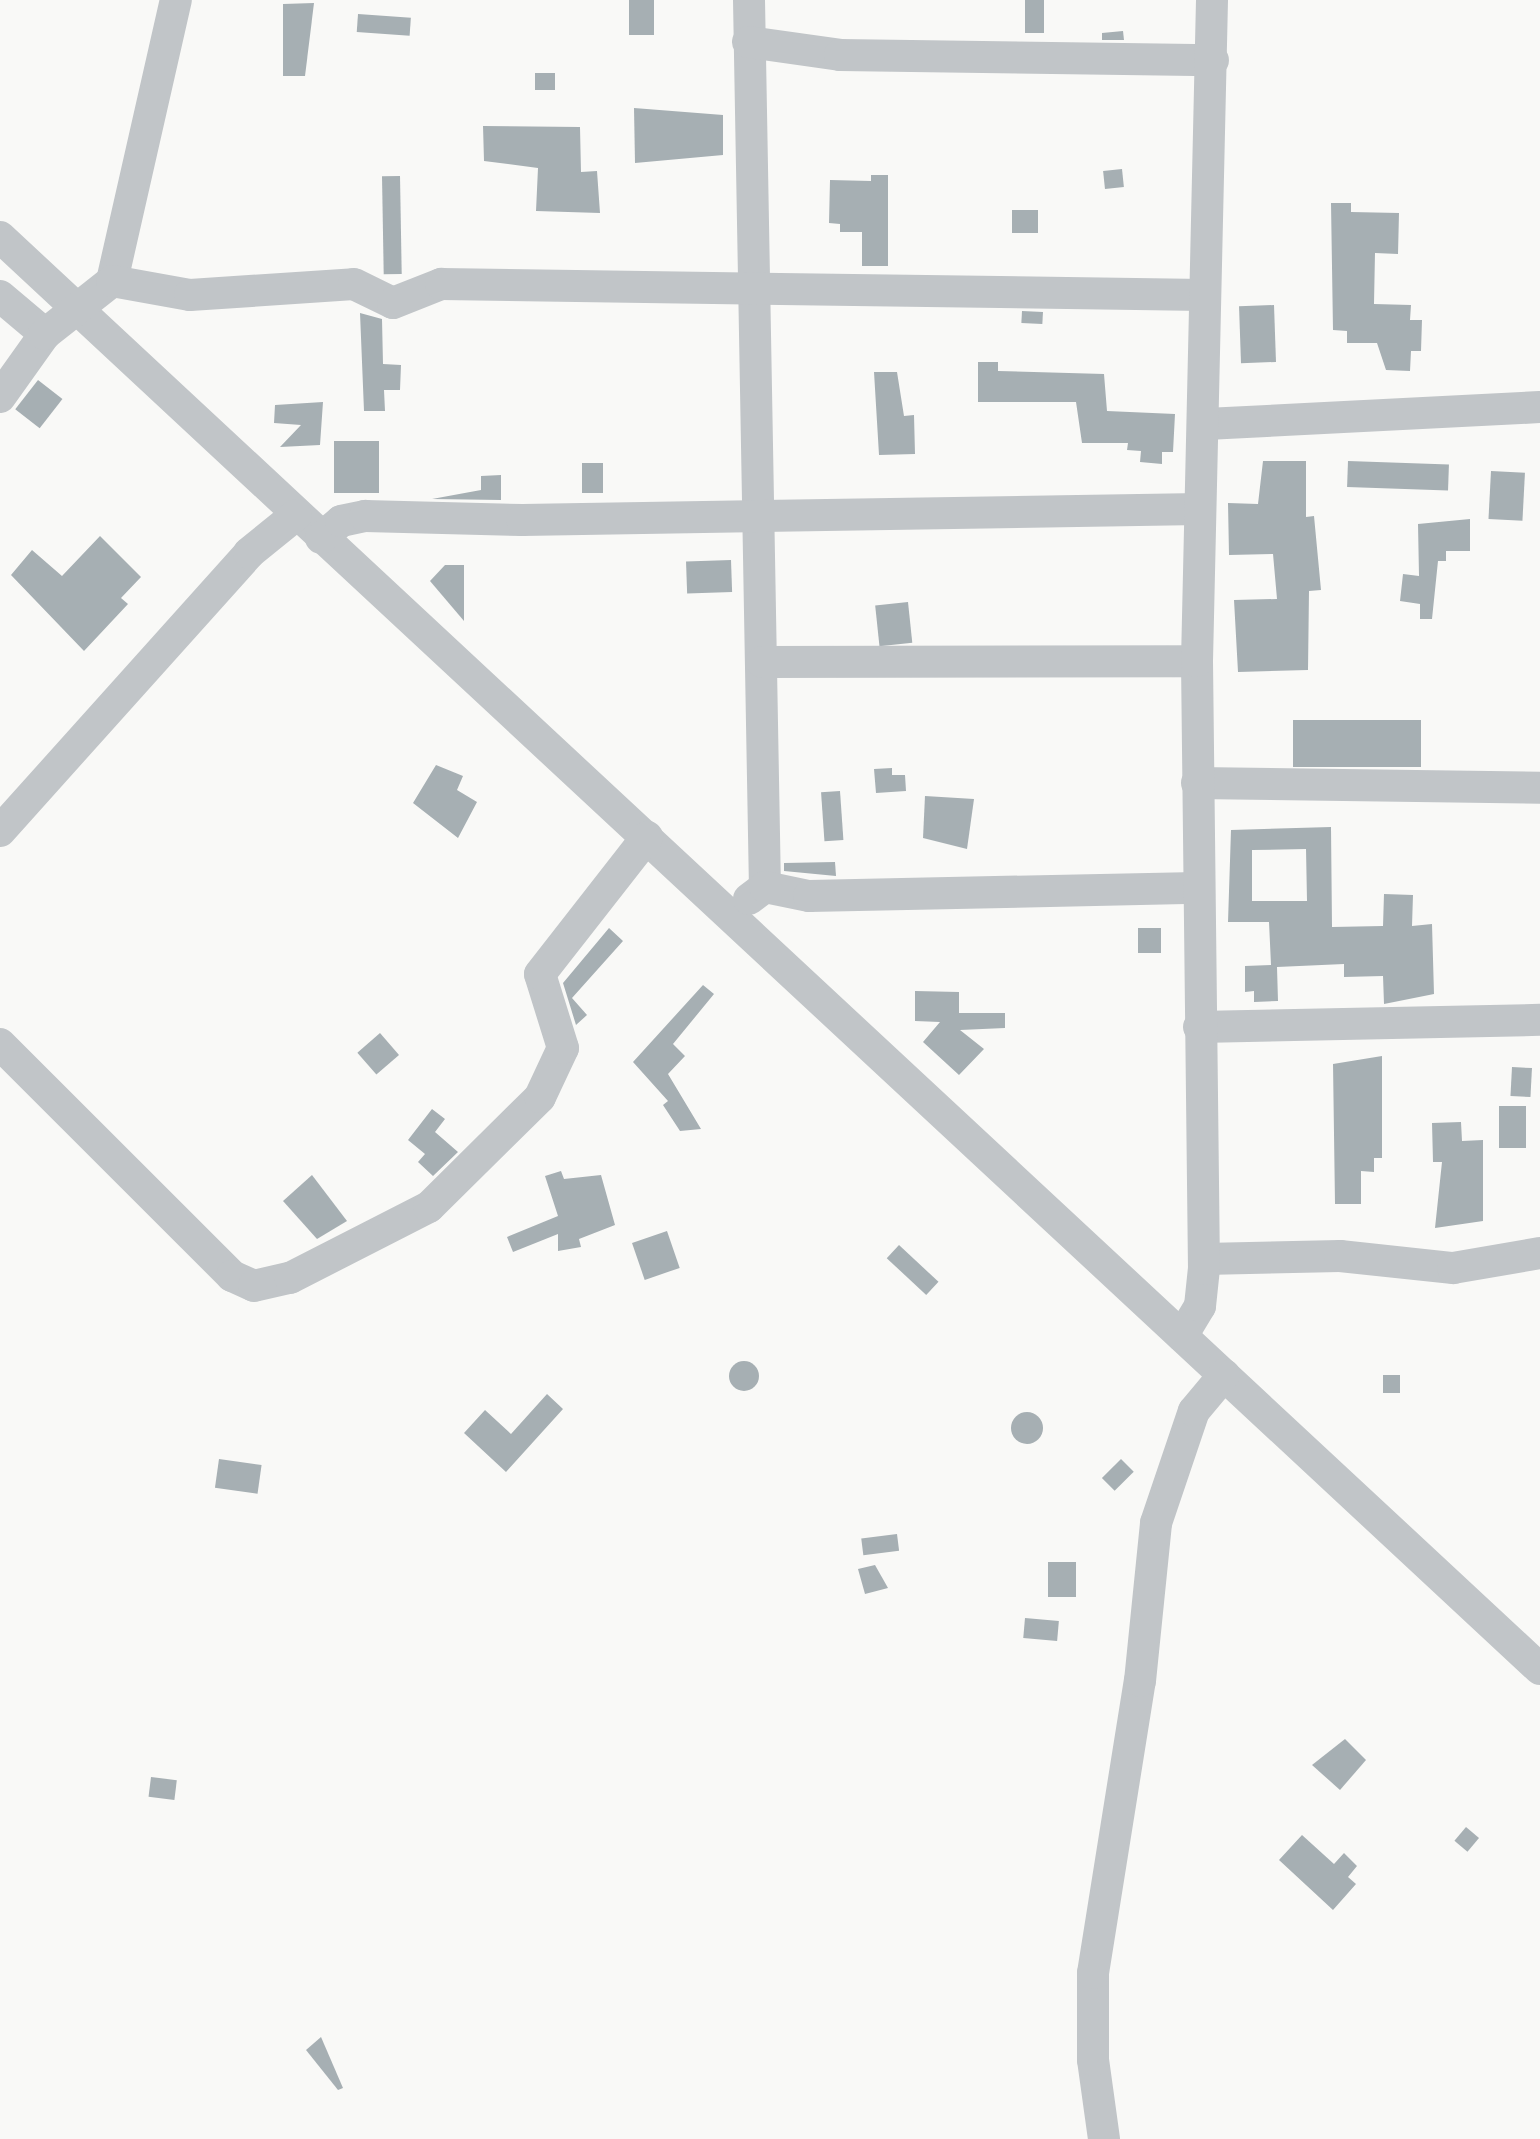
<!DOCTYPE html>
<style>
body{margin:0}
#map{position:relative;width:1540px;height:2139px;overflow:hidden;background:#f9f9f7;font-family:Quicksand,sans-serif}
div>[style]{position:absolute}
[style*='--x']{left:calc(var(--x)*1px);top:calc(var(--y)*1px);width:calc(var(--w)*1px);rotate:calc(var(--a)*1deg)}
.building>*{inset:0;background:#a6afb3;transform-origin:0 0}
.round{border-radius:50%}
.minor>*{height:32px;margin:-16px;padding:0 16px;transform-origin:16px;border-radius:16px;background:#c1c5c8}
span{translate:-50% -50%;white-space:nowrap;text-align:center;line-height:1.15;-webkit-text-stroke:8px #fff;paint-order:stroke}
</style>
<div id="map">
<div class="building">
<i style="left:629px;top:0;width:25px;height:35px"></i>
<i style="left:1025px;top:0;width:19px;height:33px"></i>
<i style="clip-path:polygon(314px 3px,305px 76px,283px 76px,283px 4px)"></i>
<i style="left:358px;top:14px;width:53px;height:18px;rotate:4deg"></i>
<i style="clip-path:polygon(1123px 31px,1124px 40px,1102px 40px,1102px 33px)"></i>
<i style="left:535px;top:73px;width:20px;height:17px"></i>
<i style="clip-path:polygon(634px 108px,723px 115px,723px 155px,635px 163px)"></i>
<i style="clip-path:polygon(483px 126px,580px 127px,581px 172px,597px 171px,600px 213px,536px 211px,538px 168px,484px 161px)"></i>
<i style="left:1122px;top:169px;width:18px;height:19px;rotate:84deg"></i>
<i style="clip-path:polygon(871px 175px,888px 175px,888px 266px,862px 266px,862px 232px,840px 232px,840px 224px,829px 223px,830px 180px,871px 181px)"></i>
<i style="left:400px;top:176px;width:98px;height:18px;rotate:89deg"></i>
<i style="clip-path:polygon(1331px 203px,1351px 203px,1351px 212px,1399px 213px,1398px 254px,1375px 253px,1374px 304px,1411px 305px,1410px 320px,1422px 320px,1421px 351px,1411px 351px,1410px 371px,1386px 370px,1377px 343px,1347px 343px,1347px 331px,1333px 330px)"></i>
<i style="left:1038px;top:210px;width:23px;height:26px;rotate:90deg"></i>
<i style="left:1274px;top:305px;width:57px;height:35px;rotate:88deg"></i>
<i style="left:1022px;top:311px;width:21px;height:12px;rotate:3deg"></i>
<i style="clip-path:polygon(360px 313px,382px 319px,383px 364px,401px 365px,400px 390px,384px 390px,385px 411px,364px 411px)"></i>
<i style="clip-path:polygon(978px 362px,998px 362px,998px 371px,1104px 374px,1107px 411px,1175px 414px,1173px 452px,1162px 452px,1162px 464px,1140px 462px,1141px 451px,1127px 450px,1128px 443px,1082px 443px,1076px 402px,978px 402px)"></i>
<i style="clip-path:polygon(874px 372px,897px 372px,904px 416px,914px 415px,915px 454px,879px 455px)"></i>
<i style="left:38px;top:380px;width:31px;height:37px;rotate:38deg"></i>
<i style="clip-path:polygon(323px 402px,320px 445px,280px 447px,301px 425px,274px 423px,275px 405px)"></i>
<i style="left:334px;top:441px;width:45px;height:52px"></i>
<i style="clip-path:polygon(1263px 461px,1306px 461px,1306px 517px,1314px 516px,1321px 590px,1309px 591px,1308px 670px,1238px 672px,1234px 600px,1277px 599px,1273px 554px,1229px 555px,1228px 503px,1258px 504px)"></i>
<i style="left:1348px;top:461px;width:101px;height:26px;rotate:2deg"></i>
<i style="left:582px;top:463px;width:21px;height:30px"></i>
<i style="left:1491px;top:471px;width:34px;height:48px;rotate:3deg"></i>
<i style="clip-path:polygon(501px 475px,501px 500px,432px 499px,481px 490px,481px 476px)"></i>
<i style="clip-path:polygon(1470px 519px,1470px 551px,1446px 551px,1446px 561px,1438px 561px,1432px 619px,1420px 619px,1420px 604px,1400px 601px,1403px 574px,1419px 576px,1418px 524px)"></i>
<i style="clip-path:polygon(100px 536px,141px 577px,121px 598px,128px 604px,84px 651px,11px 575px,32px 550px,62px 576px)"></i>
<i style="left:731px;top:560px;width:32px;height:45px;rotate:88deg"></i>
<i style="clip-path:polygon(445px 565px,464px 565px,464px 621px,430px 581px)"></i>
<i style="left:908px;top:602px;width:41px;height:33px;rotate:84deg"></i>
<i style="left:1421px;top:720px;width:47px;height:128px;rotate:90deg"></i>
<i style="clip-path:polygon(436px 765px,463px 776px,457px 790px,477px 802px,458px 838px,413px 803px)"></i>
<i style="clip-path:polygon(892px 768px,892px 775px,905px 775px,906px 791px,876px 793px,874px 769px)"></i>
<i style="left:840px;top:791px;width:49px;height:19px;rotate:86deg"></i>
<i style="clip-path:polygon(925px 796px,974px 799px,967px 849px,923px 838px)"></i>
<i style="clip-path:polygon(evenodd,1331px 827px,1332px 927px,1383px 926px,1384px 894px,1413px 895px,1412px 926px,1432px 924px,1434px 994px,1384px 1004px,1383px 976px,1344px 977px,1344px 964px,1277px 967px,1278px 1001px,1254px 1002px,1254px 991px,1245px 992px,1245px 966px,1271px 965px,1269px 922px,1228px 922px,1231px 830px,1331px 827px,1306px 849px,1307px 901px,1252px 901px,1252px 850px,1306px 849px)"></i>
<i style="clip-path:polygon(835px 862px,836px 876px,784px 871px,784px 863px)"></i>
<i style="clip-path:polygon(609px 928px,623px 941px,572px 998px,587px 1015px,576px 1025px,563px 983px)"></i>
<i style="left:1161px;top:928px;width:25px;height:23px;rotate:90deg"></i>
<i style="clip-path:polygon(703px 985px,714px 994px,673px 1044px,685px 1056px,668px 1074px,701px 1129px,680px 1131px,663px 1105px,668px 1101px,633px 1062px)"></i>
<i style="clip-path:polygon(915px 991px,959px 992px,959px 1013px,1005px 1013px,1005px 1028px,960px 1030px,984px 1049px,959px 1075px,923px 1042px,940px 1022px,915px 1021px)"></i>
<i style="left:380px;top:1033px;width:29px;height:30px;rotate:49deg"></i>
<i style="clip-path:polygon(1382px 1056px,1382px 1158px,1374px 1158px,1374px 1172px,1361px 1171px,1361px 1204px,1335px 1204px,1333px 1064px)"></i>
<i style="left:1512px;top:1067px;width:20px;height:29px;rotate:3deg"></i>
<i style="left:1499px;top:1106px;width:27px;height:42px"></i>
<i style="clip-path:polygon(432px 1109px,445px 1119px,435px 1132px,458px 1152px,433px 1176px,418px 1162px,425px 1154px,408px 1140px)"></i>
<i style="clip-path:polygon(1461px 1122px,1462px 1141px,1483px 1140px,1483px 1221px,1435px 1228px,1442px 1162px,1433px 1162px,1432px 1123px)"></i>
<i style="clip-path:polygon(561px 1171px,564px 1179px,601px 1175px,615px 1225px,579px 1239px,581px 1247px,558px 1251px,558px 1234px,513px 1252px,507px 1237px,558px 1216px,545px 1176px)"></i>
<i style="clip-path:polygon(312px 1175px,347px 1221px,317px 1239px,283px 1201px)"></i>
<i style="left:667px;top:1231px;width:39px;height:37px;rotate:71deg"></i>
<i style="left:899px;top:1245px;width:54px;height:18px;rotate:43deg"></i>
<i class="round" style="left:729px;top:1361px;width:30px;height:30px"></i>
<i style="left:1383px;top:1375px;width:17px;height:18px"></i>
<i style="clip-path:polygon(547px 1394px,563px 1409px,506px 1472px,464px 1433px,485px 1410px,511px 1434px)"></i>
<i class="round" style="left:1011px;top:1412px;width:32px;height:32px"></i>
<i style="left:219px;top:1459px;width:43px;height:29px;rotate:8deg"></i>
<i style="left:1121px;top:1459px;width:18px;height:27px;rotate:45deg"></i>
<i style="left:897px;top:1534px;width:17px;height:36px;rotate:83deg"></i>
<i style="left:1048px;top:1562px;width:28px;height:35px"></i>
<i style="clip-path:polygon(875px 1565px,888px 1588px,865px 1594px,858px 1569px)"></i>
<i style="left:1025px;top:1618px;width:34px;height:20px;rotate:5deg"></i>
<i style="clip-path:polygon(1345px 1739px,1366px 1760px,1340px 1790px,1312px 1765px)"></i>
<i style="left:151px;top:1777px;width:26px;height:20px;rotate:7deg"></i>
<i style="left:1466px;top:1827px;width:17px;height:18px;rotate:40deg"></i>
<i style="clip-path:polygon(1302px 1835px,1334px 1864px,1344px 1853px,1357px 1866px,1348px 1877px,1356px 1884px,1333px 1910px,1279px 1860px)"></i>
<i style="clip-path:polygon(321px 2037px,343px 2088px,338px 2090px,306px 2050px)"></i>
</div>
<div class="minor">
<i style="--x:749;--y:0;--w:887;--a:88.97"></i>
<i style="--x:748;--y:42;--w:93;--a:8"></i>
<i style="--x:840;--y:55;--w:373;--a:0.8"></i>
<i style="--x:0;--y:237;--w:2103;--a:42.92"></i>
<i style="--x:112;--y:281;--w:288;--a:-77.2"></i>
<i style="--x:0;--y:296;--w:59;--a:40.2"></i>
<i style="--x:0;--y:397;--w:77;--a:-54.5"></i>
<i style="--x:45;--y:334;--w:85;--a:-38.3"></i>
<i style="--x:112;--y:281;--w:79;--a:10.2"></i>
<i style="--x:190;--y:295;--w:164;--a:-3.8"></i>
<i style="--x:354;--y:284;--w:43;--a:26"></i>
<i style="--x:393;--y:303;--w:52;--a:-21.6"></i>
<i style="--x:441;--y:284;--w:763;--a:0.83"></i>
<i style="--x:1206;--y:424;--w:334;--a:-2.9"></i>
<i style="--x:321;--y:538;--w:26;--a:-40"></i>
<i style="--x:341;--y:521;--w:25;--a:-12"></i>
<i style="--x:365;--y:516;--w:157;--a:1.5"></i>
<i style="--x:522;--y:520;--w:678;--a:-0.93"></i>
<i style="--x:762;--y:662;--w:435;--a:-0.1"></i>
<i style="--x:1197;--y:783;--w:343;--a:0.8"></i>
<i style="--x:0;--y:831;--w:373;--a:-48.1"></i>
<i style="--x:249;--y:553;--w:60;--a:-39"></i>
<i style="--x:749;--y:899;--w:20;--a:-37"></i>
<i style="--x:765;--y:887;--w:45;--a:11.6"></i>
<i style="--x:809;--y:896;--w:388;--a:-1.2"></i>
<i style="--x:1199;--y:1027;--w:341;--a:-1.2"></i>
<i style="--x:0;--y:1044;--w:328;--a:45"></i>
<i style="--x:232;--y:1276;--w:24;--a:24"></i>
<i style="--x:254;--y:1286;--w:37;--a:-13"></i>
<i style="--x:290;--y:1278;--w:156;--a:-27.1"></i>
<i style="--x:429;--y:1207;--w:156;--a:-44.7"></i>
<i style="--x:540;--y:1097;--w:54;--a:-64.9"></i>
<i style="--x:563;--y:1048;--w:77;--a:-107.3"></i>
<i style="--x:540;--y:974;--w:174;--a:-52"></i>
<i style="--x:1204;--y:1259;--w:136;--a:-1.3"></i>
<i style="--x:1340;--y:1256;--w:114;--a:6.1"></i>
<i style="--x:1453;--y:1268;--w:88;--a:-9.8"></i>
<i style="--x:1182;--y:1336;--w:35;--a:-59"></i>
<i style="--x:1200;--y:1306;--w:37;--a:-84"></i>
<i style="--x:1204;--y:1269;--w:608;--a:-90.66"></i>
<i style="--x:1197;--y:661;--w:661;--a:-88.7"></i>
<i style="--x:1104;--y:2139;--w:80;--a:-97.9"></i>
<i style="--x:1093;--y:2060;--w:87;--a:-90"></i>
<i style="--x:1093;--y:1973;--w:296;--a:-80.9"></i>
<i style="--x:1140;--y:1681;--w:159;--a:-84.2"></i>
<i style="--x:1156;--y:1523;--w:118;--a:-71.3"></i>
<i style="--x:1194;--y:1411;--w:47;--a:-50.2"></i>
</div>
</div>
